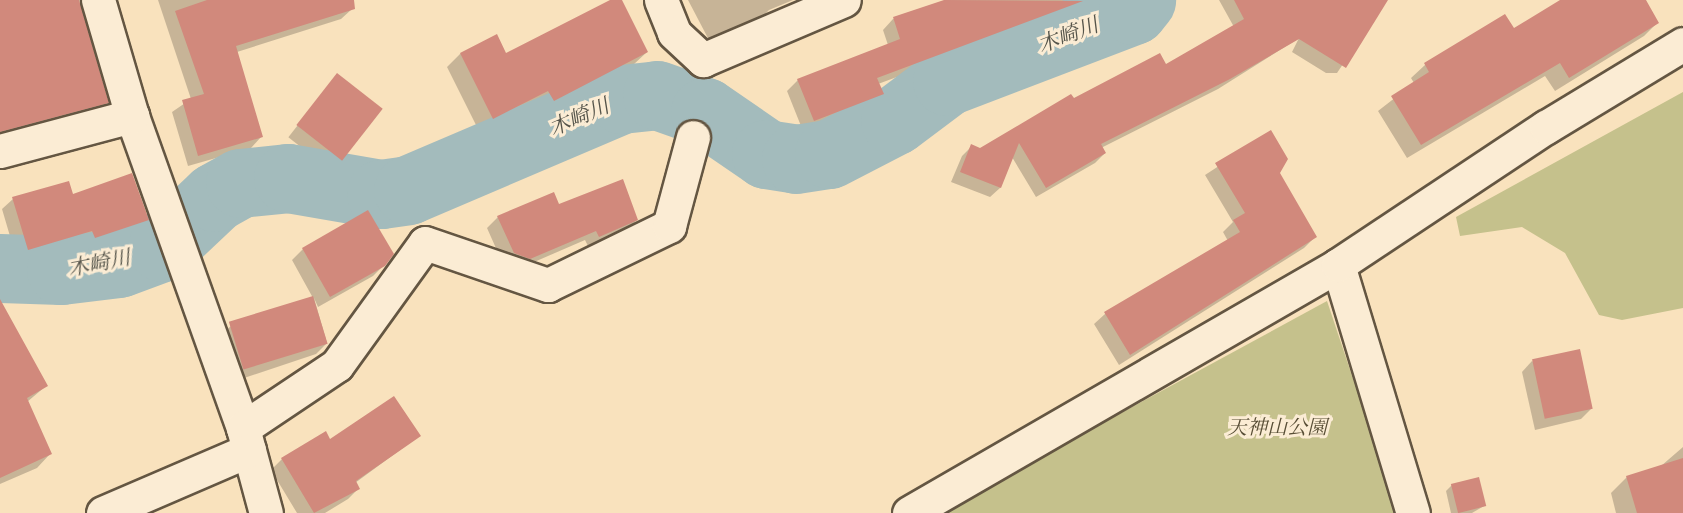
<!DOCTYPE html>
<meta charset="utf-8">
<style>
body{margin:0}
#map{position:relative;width:1683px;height:513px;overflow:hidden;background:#f9e2bd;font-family:"IM FELL French Canon","Noto Serif JP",serif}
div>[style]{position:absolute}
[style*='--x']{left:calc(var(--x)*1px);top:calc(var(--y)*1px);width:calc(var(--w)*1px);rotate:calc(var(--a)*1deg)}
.green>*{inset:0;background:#c5c18c}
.shadow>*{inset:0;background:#0003;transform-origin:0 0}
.river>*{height:69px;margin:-34.5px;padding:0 34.5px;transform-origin:34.5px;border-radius:34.5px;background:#a3bbbc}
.building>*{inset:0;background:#d1897c;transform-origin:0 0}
.roads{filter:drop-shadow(2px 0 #645642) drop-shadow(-2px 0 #645642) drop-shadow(0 2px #645642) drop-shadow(0 -2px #645642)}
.street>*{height:33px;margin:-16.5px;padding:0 16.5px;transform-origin:16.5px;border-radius:16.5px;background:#fbecd4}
span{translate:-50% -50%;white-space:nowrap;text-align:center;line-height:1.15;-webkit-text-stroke:6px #fbecd4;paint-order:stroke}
.park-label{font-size:20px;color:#584e36;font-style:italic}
.water-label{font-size:21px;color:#55544a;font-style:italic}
</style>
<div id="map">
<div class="green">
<i style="clip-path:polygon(1683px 92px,1683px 308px,1622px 320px,1599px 315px,1565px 253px,1522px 227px,1460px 236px,1456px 217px)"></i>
<i style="clip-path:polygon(1327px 301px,1398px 513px,937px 513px)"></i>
</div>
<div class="shadow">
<i style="clip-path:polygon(0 0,80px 0,107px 102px,96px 113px,0 139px)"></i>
<i style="clip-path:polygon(158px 0,350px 0,352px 9px,341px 19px,237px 52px,261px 137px,251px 148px,188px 166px,172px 112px,191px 99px)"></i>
<i style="clip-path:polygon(613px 0,620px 0,647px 52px,633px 65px,540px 113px,535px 103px,479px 131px,447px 67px,460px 54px,496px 36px,506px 55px)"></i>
<i style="clip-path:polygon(688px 0,793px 0,769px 10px,758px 21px,710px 42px)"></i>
<i style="clip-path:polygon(949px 0,1070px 0,1055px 8px,1056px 11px,1045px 22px,878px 84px,882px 93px,871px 104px,803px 131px,787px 91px,798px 80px,888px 45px,883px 30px,893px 19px)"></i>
<i style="clip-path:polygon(1219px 0,1386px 0,1337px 73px,1326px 73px,1292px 52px,1299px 38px,1218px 89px,1101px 148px,1105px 153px,1095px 163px,1036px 197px,1012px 157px,1000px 188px,990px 197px,951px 182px,962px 156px,972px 146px,980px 149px,1073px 100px,1166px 67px,1234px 27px)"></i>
<i style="clip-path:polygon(1563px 0,1644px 0,1657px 23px,1644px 36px,1555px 91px,1545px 76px,1407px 158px,1378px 111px,1414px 83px,1411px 78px,1425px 65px,1504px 16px,1513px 30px)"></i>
<i style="left:337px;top:75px;width:56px;height:79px;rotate:38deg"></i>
<i style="clip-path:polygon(1271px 132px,1278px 172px,1315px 237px,1304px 248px,1119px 365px,1094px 324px,1105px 314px,1228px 241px,1223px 232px,1233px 222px,1205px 175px)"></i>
<i style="clip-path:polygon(72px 196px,147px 219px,136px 230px,84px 248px,82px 241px,17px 260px,2px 209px,13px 199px)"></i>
<i style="clip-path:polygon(558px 205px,637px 220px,626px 230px,588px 246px,585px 240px,518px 269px,503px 264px,487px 228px,498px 217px)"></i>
<i style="clip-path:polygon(303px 249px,384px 265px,373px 276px,318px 307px,314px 298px,327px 343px,316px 354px,235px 381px,220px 336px,231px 326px,313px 298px,292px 260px)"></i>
<i style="clip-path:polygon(0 338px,46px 386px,27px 402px,50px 454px,37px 468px,0 484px)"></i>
<i style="clip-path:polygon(1532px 361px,1592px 408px,1581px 419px,1535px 430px,1522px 372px)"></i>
<i style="clip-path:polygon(419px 436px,355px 483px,358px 489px,348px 499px,325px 513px,297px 513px,271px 470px,282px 459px,330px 441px)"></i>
<i style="clip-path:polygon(1683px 447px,1683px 513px,1616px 513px,1611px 493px,1627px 477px,1661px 466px)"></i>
<i style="clip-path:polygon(1452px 485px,1484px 506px,1472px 513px,1451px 513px,1446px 491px)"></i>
</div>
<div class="river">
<i style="--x:0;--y:268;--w:61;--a:1.9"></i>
<i style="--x:61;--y:270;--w:58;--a:-6.9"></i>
<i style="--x:119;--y:263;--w:46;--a:-20.4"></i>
<i style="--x:162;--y:247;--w:73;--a:-43.3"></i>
<i style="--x:215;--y:197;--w:29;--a:-29"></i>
<i style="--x:240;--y:183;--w:48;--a:-5.9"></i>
<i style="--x:288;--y:178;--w:94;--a:9.8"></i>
<i style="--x:381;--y:194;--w:27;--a:-8"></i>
<i style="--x:408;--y:190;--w:232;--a:-23.1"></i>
<i style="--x:621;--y:99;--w:36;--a:-6"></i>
<i style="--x:657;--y:95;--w:51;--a:19.5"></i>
<i style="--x:705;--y:112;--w:74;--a:34.5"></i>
<i style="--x:766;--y:154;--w:30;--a:9"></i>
<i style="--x:796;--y:159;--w:33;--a:-9"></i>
<i style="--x:829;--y:154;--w:74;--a:-27.3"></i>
<i style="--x:895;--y:120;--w:65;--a:-36.9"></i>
<i style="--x:947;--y:81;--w:199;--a:-20.9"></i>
<i style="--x:1133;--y:10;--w:13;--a:-51"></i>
</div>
<div class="building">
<i style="clip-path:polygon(0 0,79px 0,109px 103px,0 132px)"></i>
<i style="clip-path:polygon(207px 0,354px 0,355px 9px,236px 46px,263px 137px,198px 156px,182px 100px,204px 94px,175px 11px)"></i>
<i style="clip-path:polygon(610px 0,622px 0,648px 52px,554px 101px,548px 91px,493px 119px,460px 53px,497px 34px,506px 53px)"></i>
<i style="clip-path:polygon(944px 0,1083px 1px,877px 78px,884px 94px,814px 121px,797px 79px,900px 39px,893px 17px)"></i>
<i style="clip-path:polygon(1234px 0,1388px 0,1346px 68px,1299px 39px,1230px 79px,1101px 144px,1106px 153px,1046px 188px,1019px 143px,1001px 188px,960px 172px,971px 144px,980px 148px,1071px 94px,1074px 98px,1160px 53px,1166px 64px,1244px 19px)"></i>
<i style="clip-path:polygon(1560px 0,1646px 0,1659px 23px,1569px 78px,1560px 63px,1421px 145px,1391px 96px,1429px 72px,1424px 63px,1505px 14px,1514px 28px)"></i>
<i style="left:337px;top:73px;width:58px;height:66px;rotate:38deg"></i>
<i style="clip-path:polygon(1271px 130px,1288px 159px,1280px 173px,1317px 237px,1130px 355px,1104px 312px,1240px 232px,1233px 220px,1245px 213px,1215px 163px)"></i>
<i style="clip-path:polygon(132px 173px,149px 220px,95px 238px,92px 231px,28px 250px,12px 197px,69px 181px,73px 194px)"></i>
<i style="clip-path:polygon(623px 179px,638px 220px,599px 237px,596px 231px,530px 259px,514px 253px,497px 216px,554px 192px,559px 204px)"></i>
<i style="clip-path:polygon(368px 210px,394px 254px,385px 266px,330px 297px,302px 248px)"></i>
<i style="left:313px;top:296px;width:50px;height:88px;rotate:73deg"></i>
<i style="clip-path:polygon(0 299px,48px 386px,27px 398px,52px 454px,0 478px)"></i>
<i style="left:1580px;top:349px;width:61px;height:49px;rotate:78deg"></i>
<i style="clip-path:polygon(394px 396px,421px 436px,356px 481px,360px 489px,314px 513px,281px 458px,326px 431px,330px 439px)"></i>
<i style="clip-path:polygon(1683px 458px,1683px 513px,1637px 513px,1626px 476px)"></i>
<i style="left:1479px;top:477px;width:30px;height:29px;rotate:76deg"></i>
</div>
<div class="roads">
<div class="street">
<i style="--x:661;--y:0;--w:35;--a:68"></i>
<i style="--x:674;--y:33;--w:40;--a:43"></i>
<i style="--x:703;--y:60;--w:153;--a:-23.1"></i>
<i style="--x:132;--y:116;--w:331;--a:70.4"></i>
<i style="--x:243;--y:428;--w:88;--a:74.9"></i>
<i style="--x:0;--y:151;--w:137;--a:-14.9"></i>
<i style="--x:132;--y:116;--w:121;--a:-106.3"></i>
<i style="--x:1338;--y:265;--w:259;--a:73.2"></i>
<i style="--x:243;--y:428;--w:113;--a:-33.8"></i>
<i style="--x:337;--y:365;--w:150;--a:-54.2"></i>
<i style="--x:425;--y:243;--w:130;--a:18.9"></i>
<i style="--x:548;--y:285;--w:135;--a:-26"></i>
<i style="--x:669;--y:226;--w:92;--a:-74.9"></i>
<i style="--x:103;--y:513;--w:159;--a:-23.3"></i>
<i style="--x:909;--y:513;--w:496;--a:-30"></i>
<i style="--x:1338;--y:265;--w:250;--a:-33.6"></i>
<i style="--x:1546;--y:127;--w:160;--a:-31.2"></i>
</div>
</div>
<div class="park-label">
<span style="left:1277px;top:427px">天神山公園</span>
</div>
<div class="water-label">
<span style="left:1068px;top:35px;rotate:-21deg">木崎川</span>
<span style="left:579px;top:117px;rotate:-23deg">木崎川</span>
<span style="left:99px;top:263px;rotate:-11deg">木崎川</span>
</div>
</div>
